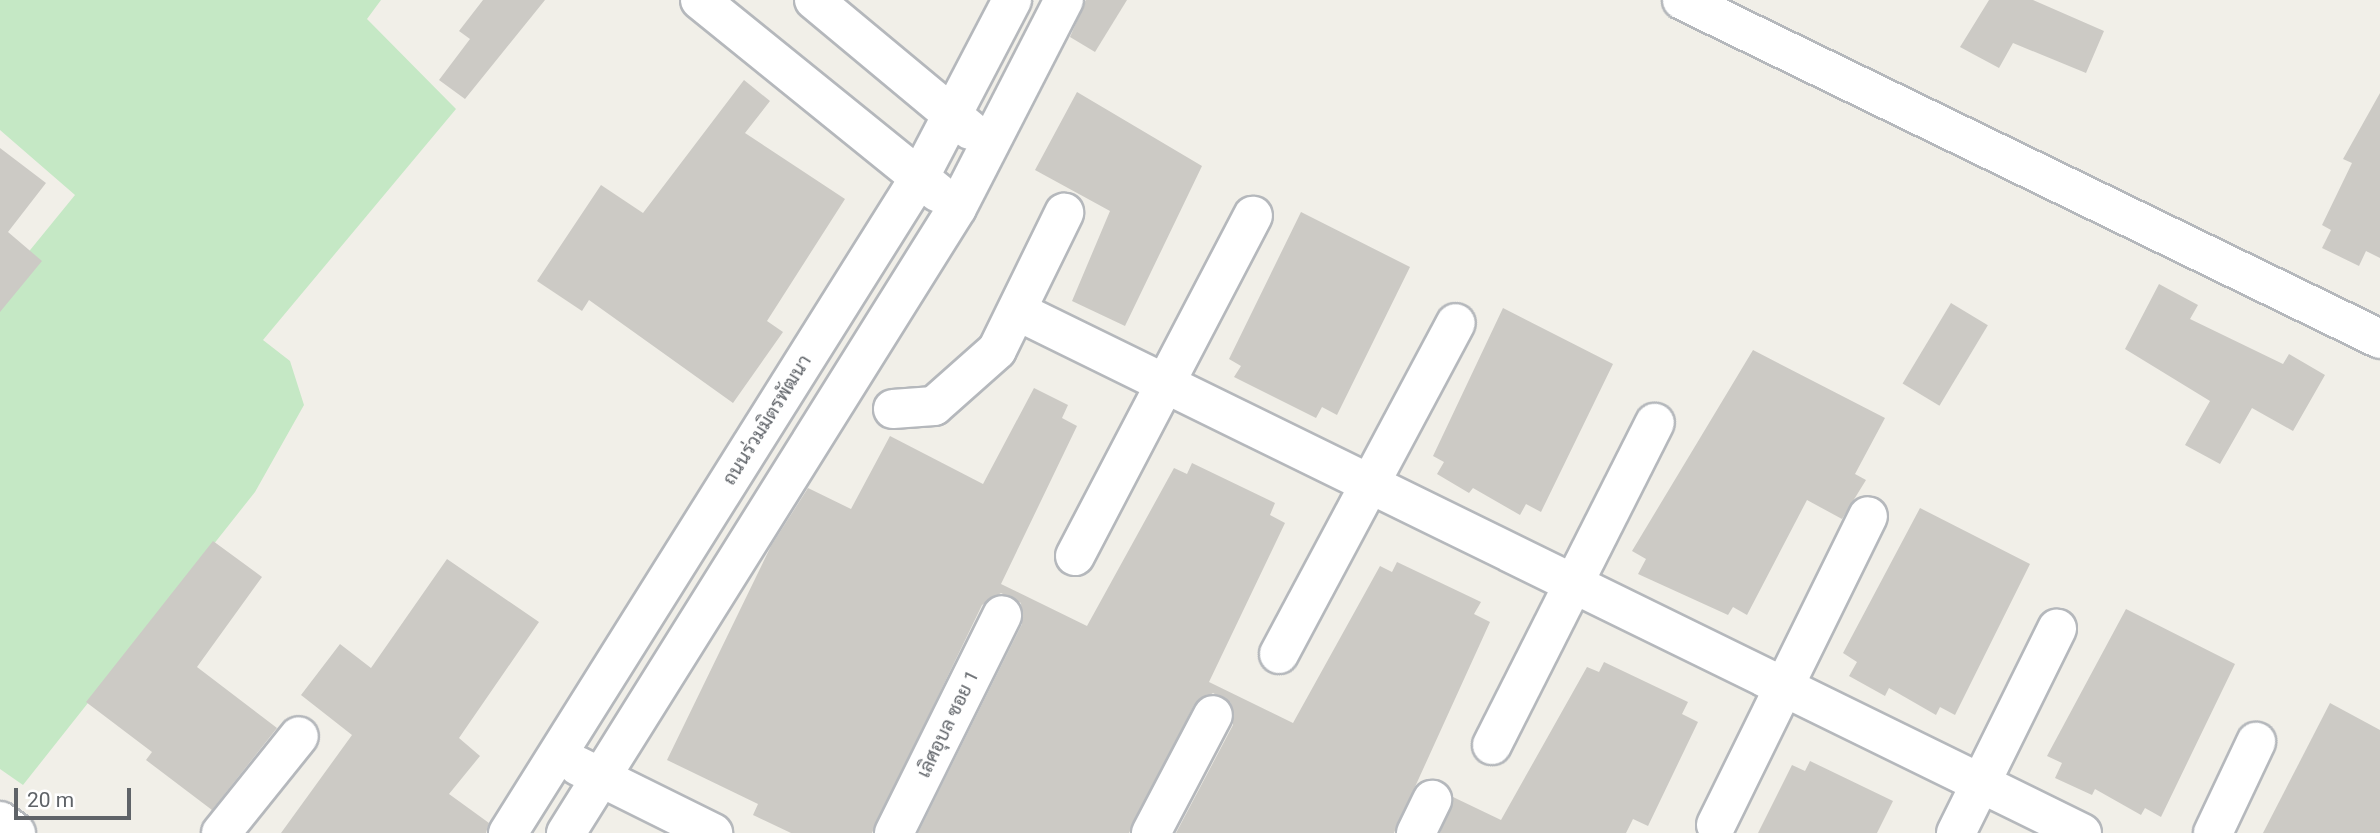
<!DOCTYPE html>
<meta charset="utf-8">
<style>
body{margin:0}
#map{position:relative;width:2380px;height:833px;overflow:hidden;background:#f1efe8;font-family:Roboto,Sarabun,sans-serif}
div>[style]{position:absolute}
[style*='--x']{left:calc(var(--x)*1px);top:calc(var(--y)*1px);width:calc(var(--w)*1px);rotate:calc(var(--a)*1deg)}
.green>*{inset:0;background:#c5e8c5}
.building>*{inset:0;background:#cccac5;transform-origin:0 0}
.roads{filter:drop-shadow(2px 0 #b5b8bc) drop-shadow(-2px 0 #b5b8bc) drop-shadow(0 2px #b5b8bc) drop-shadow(0 -2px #b5b8bc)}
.minor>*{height:38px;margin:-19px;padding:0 19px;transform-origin:19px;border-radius:19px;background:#fff}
span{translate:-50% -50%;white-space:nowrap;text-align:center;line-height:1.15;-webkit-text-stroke:5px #fff;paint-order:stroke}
.street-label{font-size:19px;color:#5f6368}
.scale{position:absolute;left:14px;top:788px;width:117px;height:32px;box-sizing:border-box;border:4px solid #5f6368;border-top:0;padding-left:9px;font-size:21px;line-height:24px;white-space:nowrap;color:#5f6368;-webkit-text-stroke:5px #fff;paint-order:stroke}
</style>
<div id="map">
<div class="green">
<i style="clip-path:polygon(0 0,381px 0,367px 19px,456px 109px,263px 340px,290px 361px,304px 405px,255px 492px,23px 785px,0 769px,0 287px,75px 195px,0 130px)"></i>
</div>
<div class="building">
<i style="clip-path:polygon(483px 0,545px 0,465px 99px,439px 80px,470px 39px,459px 31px)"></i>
<i style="clip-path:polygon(1086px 0,1127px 0,1095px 52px,1070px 37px)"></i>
<i style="clip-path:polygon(1989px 0,2033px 0,2104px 31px,2086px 73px,2013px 43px,1999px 68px,1960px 47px)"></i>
<i style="clip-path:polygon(744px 80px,770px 101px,745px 133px,845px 199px,767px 321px,783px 332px,733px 403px,589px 300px,582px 311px,537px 281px,601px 185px,643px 213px)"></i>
<i style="clip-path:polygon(1077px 92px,1202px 166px,1125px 326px,1072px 301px,1110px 211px,1035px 170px)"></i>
<i style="clip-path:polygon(2380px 93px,2380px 258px,2366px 251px,2359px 266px,2322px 248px,2331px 230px,2322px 225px,2352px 163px,2343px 159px)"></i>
<i style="clip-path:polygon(0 148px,46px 183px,8px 232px,42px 261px,0 312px)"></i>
<i style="clip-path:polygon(1301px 212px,1410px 267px,1337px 415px,1322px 407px,1316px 418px,1234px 377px,1241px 366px,1229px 359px)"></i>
<i style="clip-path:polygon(2159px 284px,2198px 305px,2190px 319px,2283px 364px,2289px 354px,2325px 375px,2293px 431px,2252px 408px,2220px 464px,2185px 445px,2210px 401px,2125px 349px)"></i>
<i style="left:1951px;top:303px;width:43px;height:94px;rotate:31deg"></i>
<i style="clip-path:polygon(1503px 308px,1613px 364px,1541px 512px,1526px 504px,1520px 515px,1473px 488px,1469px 493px,1437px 474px,1444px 462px,1433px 456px)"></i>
<i style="clip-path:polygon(1753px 350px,1885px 418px,1855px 474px,1866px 480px,1842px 519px,1807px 500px,1747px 615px,1733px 607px,1728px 615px,1638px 574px,1646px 559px,1632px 551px)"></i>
<i style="clip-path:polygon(1034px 388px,1068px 405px,1062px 418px,1077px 426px,1001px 584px,1087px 626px,1174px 468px,1187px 474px,1192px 463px,1275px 503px,1270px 515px,1285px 523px,1209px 682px,1293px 723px,1380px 566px,1392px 572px,1397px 562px,1481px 602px,1474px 614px,1490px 622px,1394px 833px,1176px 833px,1233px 725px,1231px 703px,1213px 693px,1194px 705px,1129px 833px,918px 833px,1022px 624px,1021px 603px,1001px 593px,982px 605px,872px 833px,791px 833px,753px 815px,758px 804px,667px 760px,771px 546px,808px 488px,851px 509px,890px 436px,983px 484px)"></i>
<i style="clip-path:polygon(1920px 508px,2030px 564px,1955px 715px,1940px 707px,1936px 715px,1889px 688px,1885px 696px,1849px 676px,1857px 662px,1843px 653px)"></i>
<i style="clip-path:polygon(213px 541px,262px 577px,197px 667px,277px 728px,212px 810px,146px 760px,152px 752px,86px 702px)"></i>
<i style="clip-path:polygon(447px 559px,539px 622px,459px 738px,480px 756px,449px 794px,489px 823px,486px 833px,281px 833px,352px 735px,301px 695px,340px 644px,371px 668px)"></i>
<i style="clip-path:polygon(2126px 609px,2235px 664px,2161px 817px,2145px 808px,2141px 815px,2095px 789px,2092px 795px,2055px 778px,2062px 763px,2047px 756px)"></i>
<i style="clip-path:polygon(1604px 662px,1688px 702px,1682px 714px,1698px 722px,1648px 826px,1633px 819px,1626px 833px,1440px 833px,1453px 797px,1501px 820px,1587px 667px,1599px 672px)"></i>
<i style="clip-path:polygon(2330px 703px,2380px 730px,2380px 833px,2263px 833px)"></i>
<i style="clip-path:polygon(1810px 761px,1893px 801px,1877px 833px,1758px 833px,1792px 765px,1805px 771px)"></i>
</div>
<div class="roads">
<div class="minor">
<i style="--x:700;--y:0;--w:306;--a:39"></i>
<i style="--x:814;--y:0;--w:203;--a:39.8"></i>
<i style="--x:1682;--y:0;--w:776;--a:25.9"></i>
<i style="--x:1017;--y:311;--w:1186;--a:26.11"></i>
<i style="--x:893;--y:409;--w:41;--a:-4.2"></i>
<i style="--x:934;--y:406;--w:84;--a:-41.6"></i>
<i style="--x:997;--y:350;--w:153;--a:-63.9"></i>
<i style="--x:1075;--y:556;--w:384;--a:-62.4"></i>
<i style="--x:1279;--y:654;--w:375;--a:-61.9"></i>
<i style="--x:1492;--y:745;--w:361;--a:-63.2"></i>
<i style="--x:578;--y:766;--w:151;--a:26.4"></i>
<i style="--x:0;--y:821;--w:20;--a:37"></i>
<i style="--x:1716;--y:825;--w:344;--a:-63.8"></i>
<i style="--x:221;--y:833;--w:124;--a:-51.2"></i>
<i style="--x:508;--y:833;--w:773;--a:-57.89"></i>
<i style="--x:919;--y:178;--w:201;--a:-62.4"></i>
<i style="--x:566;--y:833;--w:737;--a:-57.97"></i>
<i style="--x:957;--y:208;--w:234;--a:-62.8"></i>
<i style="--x:894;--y:833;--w:243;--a:-63.6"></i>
<i style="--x:1151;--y:833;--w:133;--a:-62.3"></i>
<i style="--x:1416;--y:833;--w:37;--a:-64"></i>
<i style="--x:1956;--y:833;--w:228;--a:-63.7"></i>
<i style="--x:2213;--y:833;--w:101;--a:-64.7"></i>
</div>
</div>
<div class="street-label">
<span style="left:767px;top:420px;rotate:-58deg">ถนนร่วมมิตรพัฒนา</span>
<span style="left:948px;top:724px;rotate:-64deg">เลิศอุบล ซอย 1</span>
</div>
<div class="scale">20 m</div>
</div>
